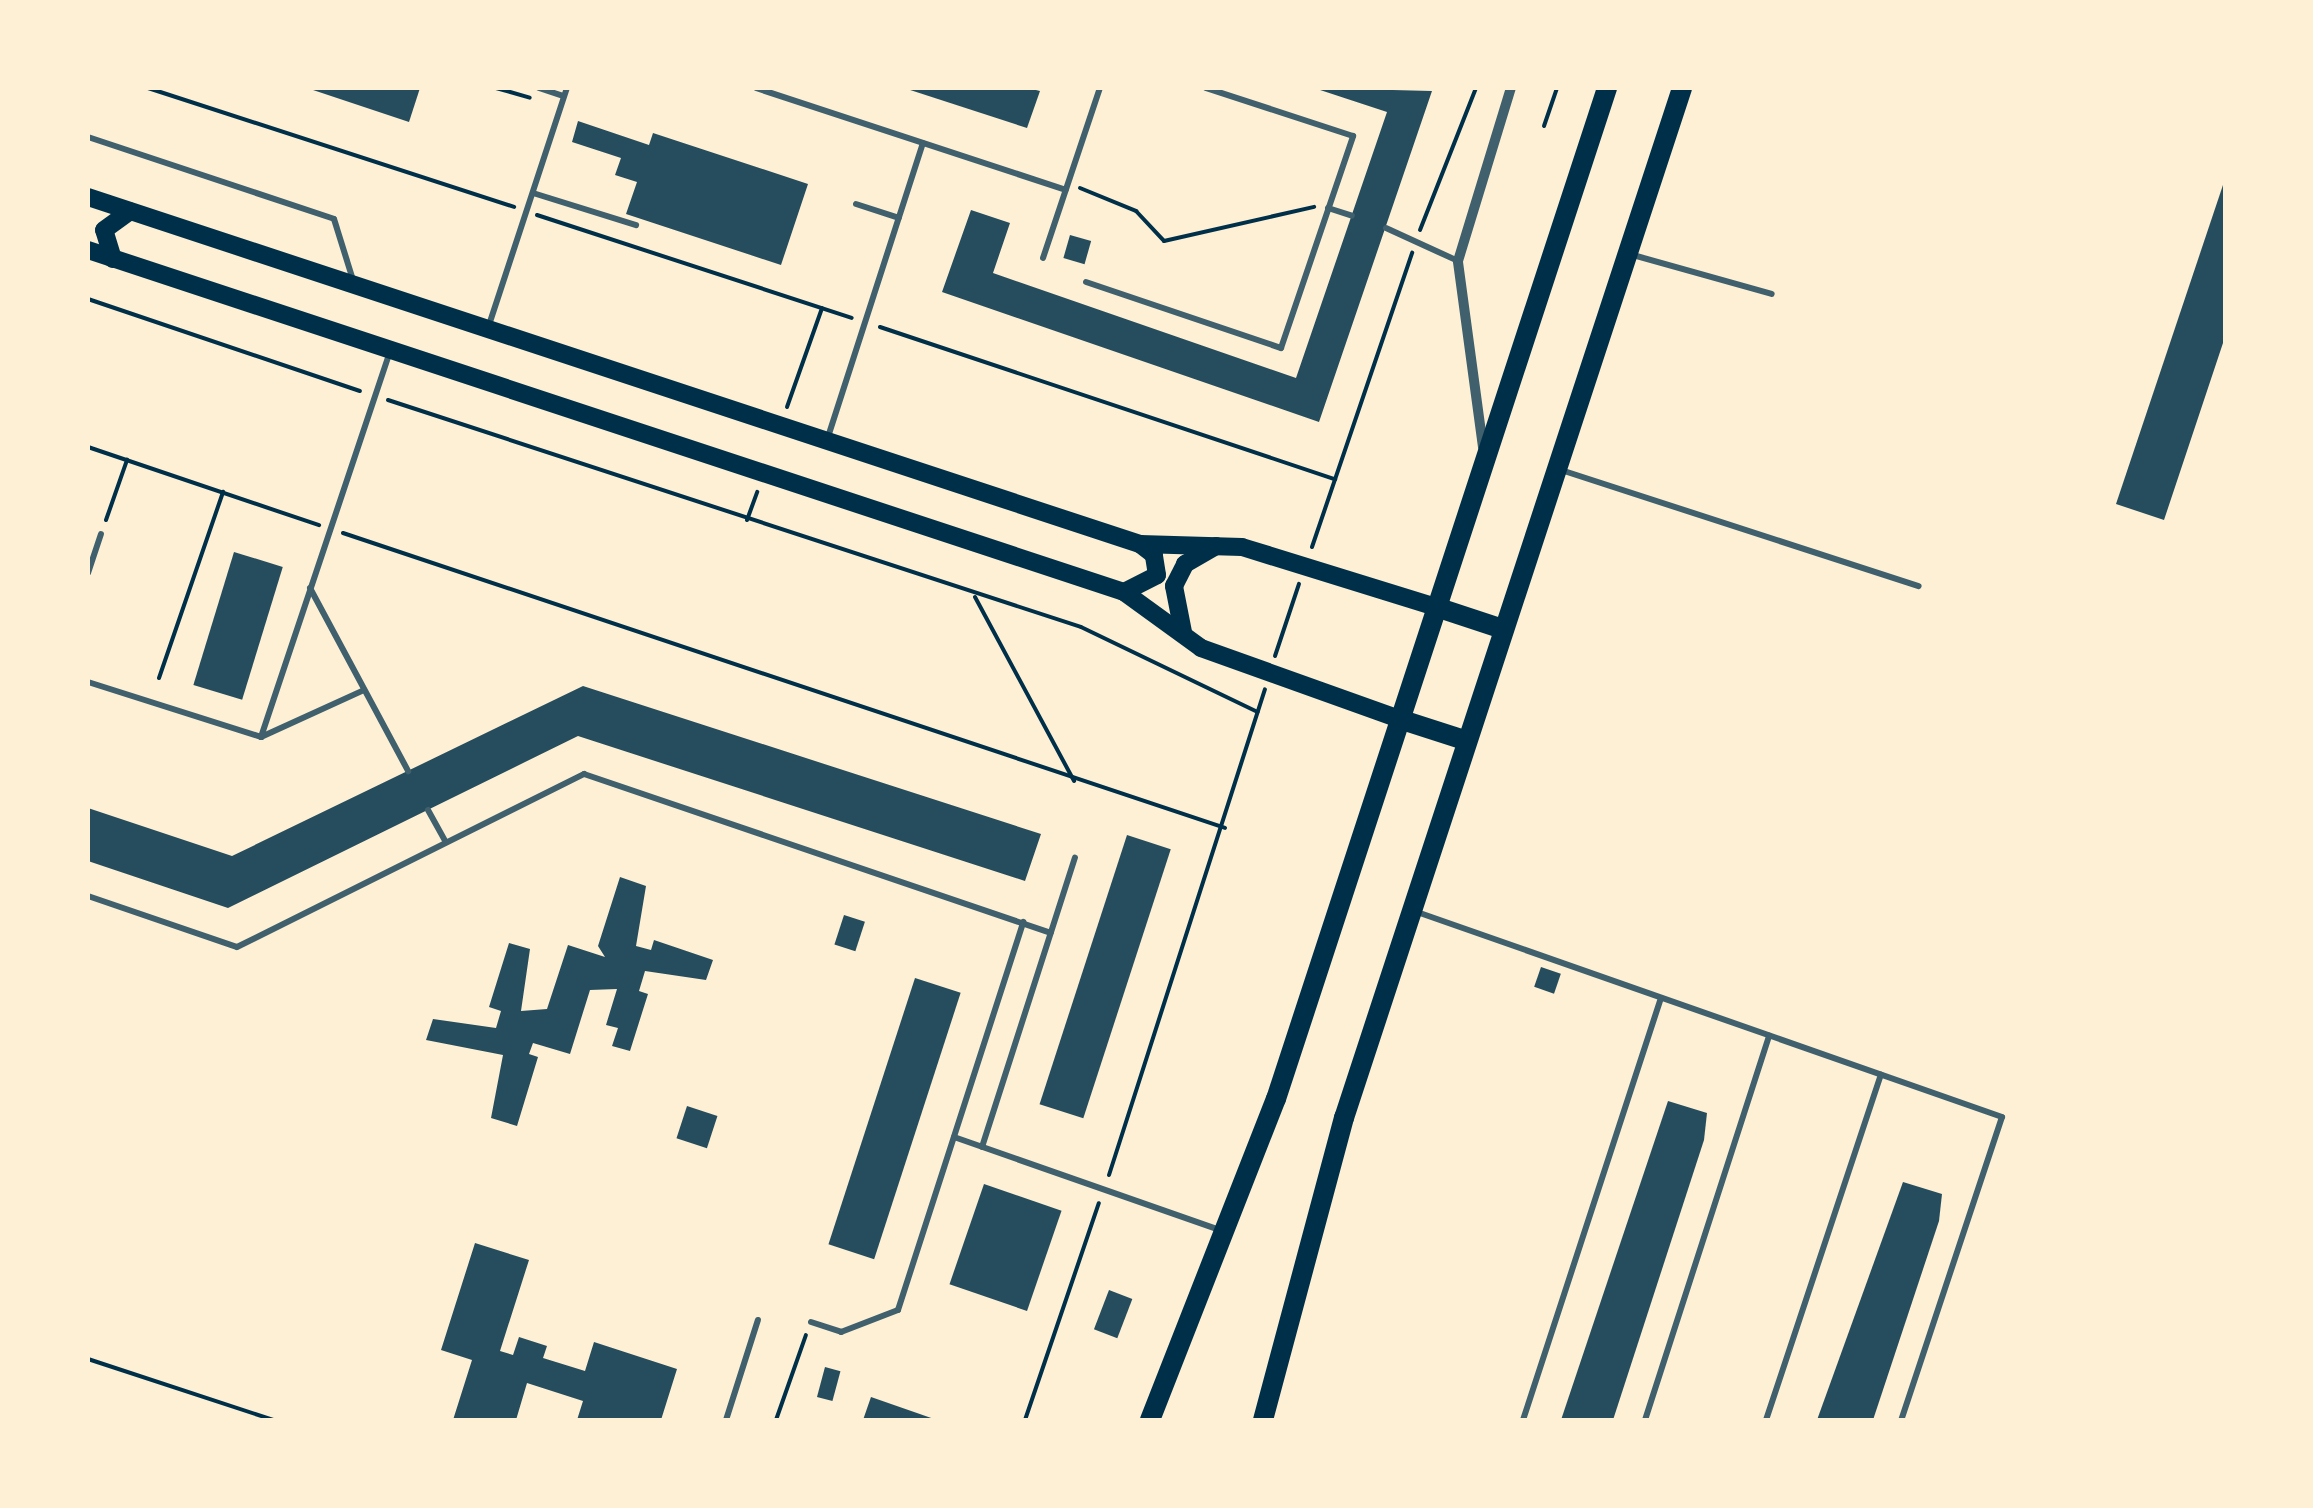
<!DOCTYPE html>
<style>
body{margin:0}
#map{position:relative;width:2313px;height:1508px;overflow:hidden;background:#fdf0d5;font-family:Commissioner,sans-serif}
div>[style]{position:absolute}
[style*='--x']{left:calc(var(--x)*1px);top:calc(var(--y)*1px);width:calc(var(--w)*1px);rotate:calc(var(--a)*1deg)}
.building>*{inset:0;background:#264d5e;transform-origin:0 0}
.path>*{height:4px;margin:-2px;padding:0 2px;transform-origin:2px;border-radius:2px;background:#003049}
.service>*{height:6px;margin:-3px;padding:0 3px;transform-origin:3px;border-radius:3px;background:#3f606c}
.minor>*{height:10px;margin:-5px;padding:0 5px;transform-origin:5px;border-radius:5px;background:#3f606c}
.secondary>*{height:18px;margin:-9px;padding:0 9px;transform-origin:9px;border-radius:9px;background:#003049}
.primary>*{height:20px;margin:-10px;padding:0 10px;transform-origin:10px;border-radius:10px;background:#003049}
span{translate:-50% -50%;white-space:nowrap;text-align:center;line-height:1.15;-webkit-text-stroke:8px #fdf0d5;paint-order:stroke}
.frame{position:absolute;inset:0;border:90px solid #fdf0d5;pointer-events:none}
</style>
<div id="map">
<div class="building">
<i style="clip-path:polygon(307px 88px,420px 88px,409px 122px)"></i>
<i style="clip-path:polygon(904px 88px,1028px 88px,1040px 91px,1027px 128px)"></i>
<i style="clip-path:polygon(1314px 88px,1432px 91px,1319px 422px,942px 292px,971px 210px,1010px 223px,993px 273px,1296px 378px,1387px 112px)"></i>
<i style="clip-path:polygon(578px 121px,649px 145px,653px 133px,808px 184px,781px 265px,626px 214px,637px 182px,615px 175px,621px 158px,572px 142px)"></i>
<i style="clip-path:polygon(2226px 176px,2226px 334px,2164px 520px,2116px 504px)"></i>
<i style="left:1070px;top:235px;width:22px;height:24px;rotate:16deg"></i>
<i style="left:234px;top:552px;width:51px;height:139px;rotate:17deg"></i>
<i style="clip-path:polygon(583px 686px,1041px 834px,1025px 881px,578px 736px,228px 908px,88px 861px,88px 808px,232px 856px)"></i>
<i style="left:1127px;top:835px;width:46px;height:283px;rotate:18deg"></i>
<i style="clip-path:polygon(620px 877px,646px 886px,636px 946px,651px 950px,654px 940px,713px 960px,706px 980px,645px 971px,639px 991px,648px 994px,630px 1051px,612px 1046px,618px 1028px,606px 1025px,617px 989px,590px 990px,570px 1054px,533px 1043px,529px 1054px,538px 1057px,517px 1126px,491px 1118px,503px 1055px,426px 1040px,433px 1019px,496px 1028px,501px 1011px,489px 1007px,509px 943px,530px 949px,521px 1011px,547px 1009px,568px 945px,605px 957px,598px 946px)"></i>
<i style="left:844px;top:915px;width:22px;height:31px;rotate:18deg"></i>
<i style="left:1541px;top:967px;width:21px;height:21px;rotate:19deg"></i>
<i style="left:915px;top:978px;width:48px;height:280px;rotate:18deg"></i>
<i style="clip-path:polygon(1668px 1101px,1707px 1113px,1704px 1140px,1613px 1420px,1561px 1420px)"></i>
<i style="left:687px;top:1106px;width:32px;height:34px;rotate:18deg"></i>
<i style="clip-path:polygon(1903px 1182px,1942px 1194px,1939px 1221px,1873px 1420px,1817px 1420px)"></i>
<i style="left:984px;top:1184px;width:82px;height:106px;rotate:19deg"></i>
<i style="clip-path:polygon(475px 1243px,529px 1260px,500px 1351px,513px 1355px,519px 1337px,547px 1346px,543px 1358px,585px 1371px,594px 1342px,677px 1369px,661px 1420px,577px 1420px,583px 1401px,527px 1383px,516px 1420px,453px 1420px,472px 1360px,441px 1350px)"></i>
<i style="left:1109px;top:1290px;width:25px;height:42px;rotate:21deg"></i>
<i style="left:825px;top:1367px;width:16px;height:31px;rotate:15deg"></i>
<i style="clip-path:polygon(871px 1397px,937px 1420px,863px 1420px)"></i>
</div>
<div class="path">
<i style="--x:148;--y:88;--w:385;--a:18"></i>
<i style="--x:496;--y:88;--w:35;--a:16"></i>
<i style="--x:1544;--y:126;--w:40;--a:-71.1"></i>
<i style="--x:1080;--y:188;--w:61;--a:22.3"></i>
<i style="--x:1136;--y:211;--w:41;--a:47"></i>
<i style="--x:1164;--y:241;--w:154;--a:-12.8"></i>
<i style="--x:537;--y:215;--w:331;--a:18.1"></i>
<i style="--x:1420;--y:230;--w:153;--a:-68.5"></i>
<i style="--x:88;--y:299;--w:287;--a:18.7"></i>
<i style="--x:880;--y:327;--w:480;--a:18.5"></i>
<i style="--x:388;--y:400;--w:729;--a:18.14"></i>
<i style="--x:1081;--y:627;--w:196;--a:25.7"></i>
<i style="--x:787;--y:407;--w:105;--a:-70.5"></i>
<i style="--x:88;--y:447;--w:244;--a:18.7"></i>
<i style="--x:106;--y:520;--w:64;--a:-70.7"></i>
<i style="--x:747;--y:520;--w:30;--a:-70"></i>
<i style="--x:343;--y:533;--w:930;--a:18.49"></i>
<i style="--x:1312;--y:547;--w:311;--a:-71.2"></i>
<i style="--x:975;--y:597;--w:209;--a:61.7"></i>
<i style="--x:1275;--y:656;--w:76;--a:-71.6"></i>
<i style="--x:159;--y:678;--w:197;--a:-71"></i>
<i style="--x:1109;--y:1175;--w:510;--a:-72.2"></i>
<i style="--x:88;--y:1359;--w:195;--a:18.2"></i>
<i style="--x:776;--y:1420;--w:90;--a:-70.6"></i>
<i style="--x:1025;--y:1420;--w:229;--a:-71.2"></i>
</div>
<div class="service">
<i style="--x:539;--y:88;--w:26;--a:18"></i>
<i style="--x:756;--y:88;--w:326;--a:18.2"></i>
<i style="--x:88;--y:137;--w:259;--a:18.4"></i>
<i style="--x:334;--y:219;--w:64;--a:72.7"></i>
<i style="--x:533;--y:193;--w:108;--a:17.3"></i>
<i style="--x:856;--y:204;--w:45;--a:18"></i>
<i style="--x:1328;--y:208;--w:25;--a:18"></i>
<i style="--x:1386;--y:228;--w:79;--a:24.6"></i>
<i style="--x:1633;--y:255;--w:144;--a:15.7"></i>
<i style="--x:1043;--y:258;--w:179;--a:-71.5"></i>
<i style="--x:1086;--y:282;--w:206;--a:18.7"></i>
<i style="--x:1281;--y:348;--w:224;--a:-71.2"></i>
<i style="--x:1353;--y:136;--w:155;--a:-161.9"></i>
<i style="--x:488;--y:328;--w:253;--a:-71.8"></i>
<i style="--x:827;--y:440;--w:312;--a:-72.1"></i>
<i style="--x:1561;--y:470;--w:376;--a:18"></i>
<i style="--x:88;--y:573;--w:41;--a:-71.6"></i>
<i style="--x:310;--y:588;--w:208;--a:61.8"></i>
<i style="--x:88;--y:682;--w:182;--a:17.6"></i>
<i style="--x:261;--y:737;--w:113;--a:-24.5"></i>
<i style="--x:261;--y:737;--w:404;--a:-71.5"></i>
<i style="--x:428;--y:810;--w:35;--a:61"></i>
<i style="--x:88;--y:896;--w:157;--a:18.9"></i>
<i style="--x:237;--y:947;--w:388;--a:-26.5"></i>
<i style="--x:584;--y:774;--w:493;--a:18.8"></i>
<i style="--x:1417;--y:912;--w:620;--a:19.31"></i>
<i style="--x:2002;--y:1117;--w:319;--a:108.4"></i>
<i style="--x:954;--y:1137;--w:285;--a:19.3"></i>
<i style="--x:982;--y:1147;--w:304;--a:-72.2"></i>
<i style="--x:811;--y:1322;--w:32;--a:18"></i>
<i style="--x:841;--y:1332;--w:61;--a:-21.1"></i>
<i style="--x:898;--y:1310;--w:408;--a:-72.1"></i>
<i style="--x:726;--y:1420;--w:105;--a:-72.3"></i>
<i style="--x:1523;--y:1420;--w:444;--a:-71.9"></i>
<i style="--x:1645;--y:1420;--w:404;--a:-72.1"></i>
<i style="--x:1766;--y:1420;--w:364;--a:-71.6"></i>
</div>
<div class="minor">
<i style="--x:1483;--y:447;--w:188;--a:-97.7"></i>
<i style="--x:1458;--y:261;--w:181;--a:-73"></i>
</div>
<div class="secondary">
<i style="--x:88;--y:197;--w:1108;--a:18.26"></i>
<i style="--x:1140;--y:544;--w:102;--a:1.7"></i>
<i style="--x:1242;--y:547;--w:200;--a:17.2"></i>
<i style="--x:88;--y:250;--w:1091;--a:18.27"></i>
<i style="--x:1124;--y:592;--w:95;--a:36"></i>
<i style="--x:1201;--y:648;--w:207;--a:19.7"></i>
<i style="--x:113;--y:259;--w:30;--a:-107"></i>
<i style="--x:104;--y:230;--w:32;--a:-36"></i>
<i style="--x:1124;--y:592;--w:37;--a:-27"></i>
<i style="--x:1157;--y:575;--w:20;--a:-99"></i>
<i style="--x:1154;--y:555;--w:18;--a:-142"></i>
<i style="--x:1183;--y:632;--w:47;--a:-101.1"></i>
<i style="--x:1174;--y:586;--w:25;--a:-63"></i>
<i style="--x:1185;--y:564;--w:36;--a:-30"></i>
</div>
<div class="primary">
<i style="--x:1433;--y:606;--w:71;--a:18.2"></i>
<i style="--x:1396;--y:718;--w:71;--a:17.9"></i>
<i style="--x:1150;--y:1420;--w:345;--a:-68.6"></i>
<i style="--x:1276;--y:1099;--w:1064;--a:-71.87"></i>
<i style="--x:1263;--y:1420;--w:313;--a:-75"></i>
<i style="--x:1344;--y:1118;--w:1084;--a:-71.83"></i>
</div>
<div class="frame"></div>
</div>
